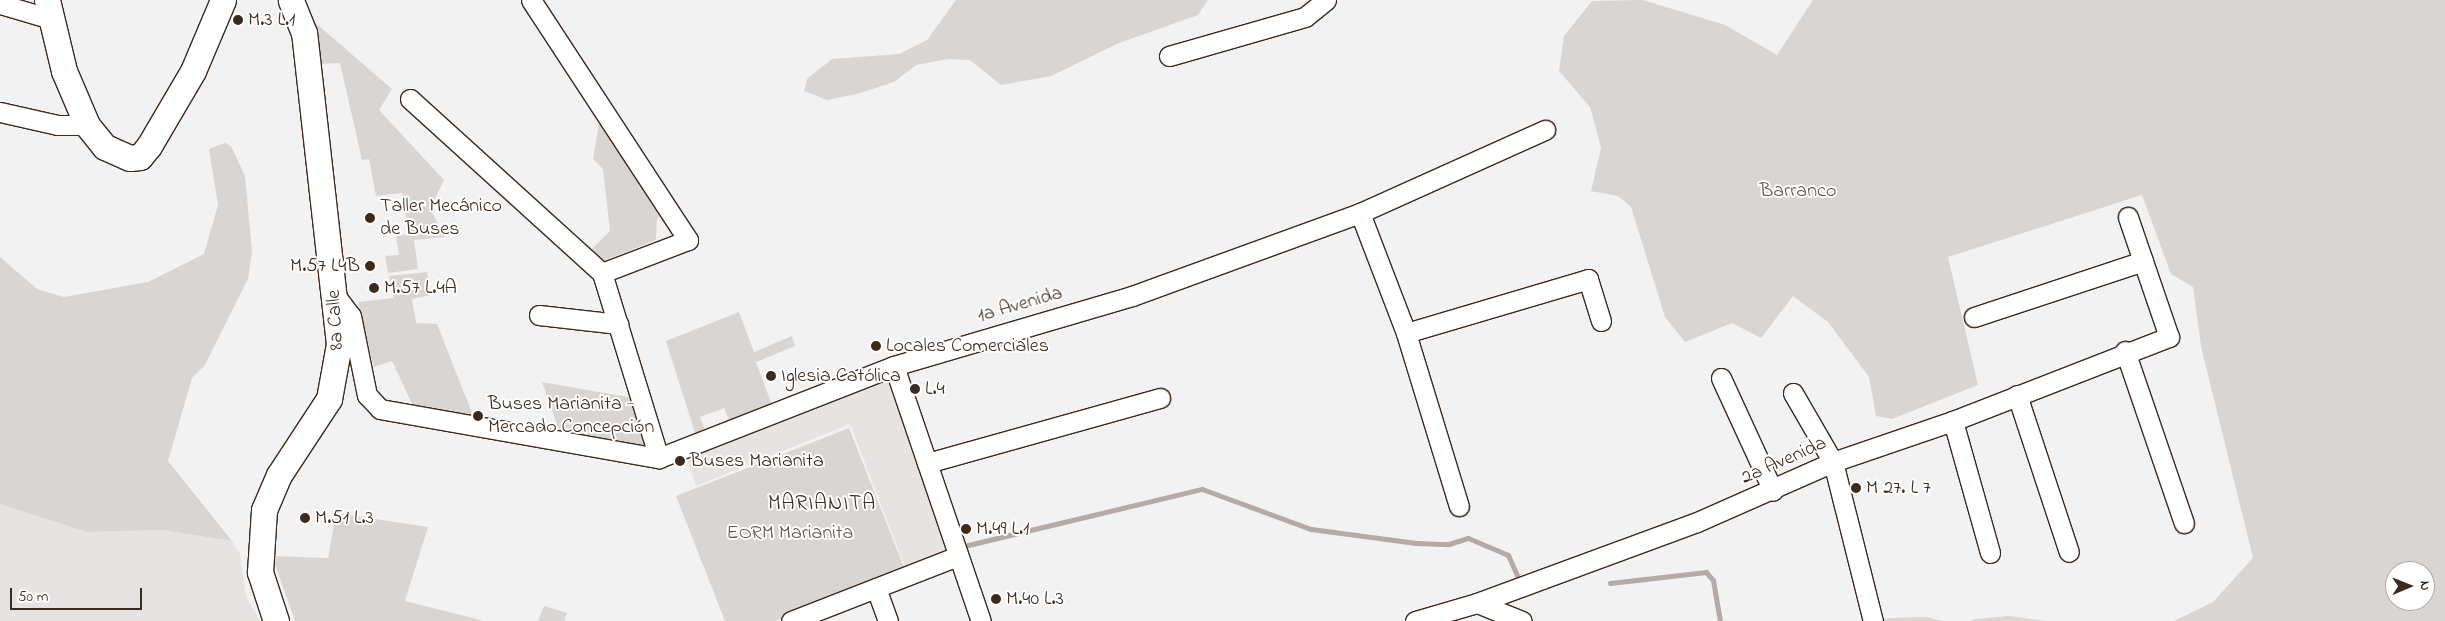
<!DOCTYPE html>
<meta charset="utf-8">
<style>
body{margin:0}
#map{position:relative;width:2445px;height:621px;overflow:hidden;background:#f3f2f2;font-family:"Indie Flower",sans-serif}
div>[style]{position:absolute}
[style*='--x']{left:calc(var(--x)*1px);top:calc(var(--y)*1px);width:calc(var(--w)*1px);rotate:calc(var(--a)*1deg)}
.built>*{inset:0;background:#e6e3e2}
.green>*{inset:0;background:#d8d5d2}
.stream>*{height:5px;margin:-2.5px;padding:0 2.5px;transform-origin:2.5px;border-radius:2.5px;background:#b2aba7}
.roads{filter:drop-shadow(1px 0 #3b2a1e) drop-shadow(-1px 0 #3b2a1e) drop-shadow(0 1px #3b2a1e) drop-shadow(0 -1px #3b2a1e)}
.minor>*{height:19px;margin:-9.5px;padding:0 9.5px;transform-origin:9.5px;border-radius:9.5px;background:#fff}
.major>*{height:25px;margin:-12.5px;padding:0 12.5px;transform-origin:12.5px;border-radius:12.5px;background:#fff}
.dots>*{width:14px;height:14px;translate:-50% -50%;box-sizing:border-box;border:2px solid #fff;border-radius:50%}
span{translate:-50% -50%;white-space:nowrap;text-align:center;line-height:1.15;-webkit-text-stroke:4px #fff;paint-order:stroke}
.poi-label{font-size:20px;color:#3b2a1e}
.left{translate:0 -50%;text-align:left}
.right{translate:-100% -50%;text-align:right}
.park-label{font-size:20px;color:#62554b}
.street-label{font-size:20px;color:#3b2a1e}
.neighbourhood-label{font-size:21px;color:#3b2a1e;letter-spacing:1px}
.north{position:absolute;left:2385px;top:561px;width:50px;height:50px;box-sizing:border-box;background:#fff;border:1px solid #b1aaa5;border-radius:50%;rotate:89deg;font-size:14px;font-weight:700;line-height:20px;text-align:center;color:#3b2a1e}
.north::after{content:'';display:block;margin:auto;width:18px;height:22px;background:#3b2a1e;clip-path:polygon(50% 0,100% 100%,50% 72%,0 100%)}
.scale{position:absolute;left:10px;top:588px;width:132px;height:22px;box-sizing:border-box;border:2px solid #3b2a1e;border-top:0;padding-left:6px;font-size:15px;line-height:18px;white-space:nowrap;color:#3b2a1e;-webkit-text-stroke:4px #fff;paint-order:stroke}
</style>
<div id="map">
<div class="built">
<i style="clip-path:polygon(885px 372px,946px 550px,905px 567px,850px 424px,696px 486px,685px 453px)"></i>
<i style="clip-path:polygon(0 504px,87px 532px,162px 530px,232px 541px,240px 554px,246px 596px,260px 621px,0 621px)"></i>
</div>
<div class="green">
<i style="clip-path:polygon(956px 0,1208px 0,1198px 15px,1119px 43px,1051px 76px,1001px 85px,970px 60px,948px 59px,916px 65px,894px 82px,857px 94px,827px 100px,804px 91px,807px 79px,832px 59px,899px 54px,927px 40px)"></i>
<i style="clip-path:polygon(evenodd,1643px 0,1725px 25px,1777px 55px,1813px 0,2445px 0,2445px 621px,2174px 621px,2213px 602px,2253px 558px,2201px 346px,2193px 287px,2171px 274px,2142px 195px,1948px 257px,1978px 385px,1892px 419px,1876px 416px,1869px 377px,1828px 322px,1793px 296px,1761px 338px,1732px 323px,1685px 342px,1665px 317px,1631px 207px,1618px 196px,1591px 191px,1601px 148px,1590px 107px,1559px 71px,1564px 36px,1592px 1px,1643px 0,2395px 571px,2425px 571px,2425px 601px,2395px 601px,2395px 571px)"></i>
<i style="clip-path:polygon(311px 19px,392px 89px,379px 110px,444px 180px,430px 209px,445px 237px,414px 240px,418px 269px,388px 273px,385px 256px,399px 255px,396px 236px,409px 234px,402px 193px,376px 196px,369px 159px,362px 160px,340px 63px,318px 64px)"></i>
<i style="clip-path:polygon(601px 112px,664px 213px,657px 219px,656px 240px,603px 261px,592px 249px,610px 231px,603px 169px,593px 159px)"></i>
<i style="clip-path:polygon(225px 143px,231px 146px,245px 176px,252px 251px,248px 279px,205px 365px,192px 378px,168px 461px,232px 541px,162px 530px,87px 532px,0 504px,0 257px,37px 289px,64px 297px,148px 282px,204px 254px,218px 205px,209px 149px)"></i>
<i style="clip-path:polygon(427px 272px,431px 295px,412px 299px,416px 323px,437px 324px,474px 418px,414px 408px,392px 361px,374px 367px,358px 302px,394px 298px,389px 276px)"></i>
<i style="clip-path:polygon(739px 312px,754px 352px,792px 336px,795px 346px,756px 362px,773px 408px,731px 425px,724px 408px,700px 417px,707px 435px,697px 439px,666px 341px)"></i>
<i style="clip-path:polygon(542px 382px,638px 399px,655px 455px,562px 438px)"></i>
<i style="clip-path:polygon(849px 428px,905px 570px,775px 621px,725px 621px,676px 496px)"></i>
<i style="clip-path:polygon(336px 513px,428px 527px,405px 601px,484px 621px,295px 621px,272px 556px,328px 558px)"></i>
<i style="clip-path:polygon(544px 606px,567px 613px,564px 621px,538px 621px)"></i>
<i style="clip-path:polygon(2009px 616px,2046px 621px,1971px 621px,1975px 619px)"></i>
<i style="clip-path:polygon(1926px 617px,1943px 621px,1872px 621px,1891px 618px)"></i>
</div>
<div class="stream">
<i style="--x:960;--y:547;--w:249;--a:-13.5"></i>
<i style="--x:1202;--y:489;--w:116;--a:20.2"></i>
<i style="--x:1311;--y:529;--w:106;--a:7.6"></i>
<i style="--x:1416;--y:543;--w:33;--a:2"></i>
<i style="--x:1449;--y:544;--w:20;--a:-18"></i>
<i style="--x:1468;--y:538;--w:43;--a:23"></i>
<i style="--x:1508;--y:555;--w:32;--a:66"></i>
<i style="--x:1610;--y:583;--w:97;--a:-6.5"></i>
<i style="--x:1706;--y:572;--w:11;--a:49"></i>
<i style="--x:1713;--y:580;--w:42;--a:80.3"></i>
</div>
<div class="roads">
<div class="minor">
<i style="--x:531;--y:0;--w:287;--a:56.8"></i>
<i style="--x:688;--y:240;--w:92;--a:159"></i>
<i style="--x:0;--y:4;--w:53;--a:16.4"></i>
<i style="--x:1169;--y:56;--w:141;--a:-16"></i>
<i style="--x:1305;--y:17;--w:27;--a:-39"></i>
<i style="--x:410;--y:99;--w:259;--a:42.2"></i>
<i style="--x:602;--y:273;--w:194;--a:72.9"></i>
<i style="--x:0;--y:112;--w:58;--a:12.8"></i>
<i style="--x:57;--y:125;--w:30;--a:0"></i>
<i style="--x:1360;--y:213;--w:129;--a:69"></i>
<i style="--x:1406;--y:333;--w:181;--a:73"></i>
<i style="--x:335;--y:295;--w:26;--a:53"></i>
<i style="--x:351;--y:316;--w:81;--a:78.6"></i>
<i style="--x:367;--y:395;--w:19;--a:47"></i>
<i style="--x:380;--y:409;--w:283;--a:10"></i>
<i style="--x:659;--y:458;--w:252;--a:-21.4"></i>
<i style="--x:894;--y:366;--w:248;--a:-16.4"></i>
<i style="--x:1132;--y:296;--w:243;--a:-20"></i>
<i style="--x:1360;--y:213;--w:203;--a:-24.2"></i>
<i style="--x:539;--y:315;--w:80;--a:6.5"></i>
<i style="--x:1974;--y:317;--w:178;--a:-18.3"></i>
<i style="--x:1406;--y:333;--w:190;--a:-16.5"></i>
<i style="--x:1588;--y:279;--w:44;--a:72.8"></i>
<i style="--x:2125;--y:351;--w:182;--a:71.1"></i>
<i style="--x:894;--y:366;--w:269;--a:71.2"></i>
<i style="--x:1721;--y:378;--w:124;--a:65.3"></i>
<i style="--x:1793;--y:393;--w:80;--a:59.9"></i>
<i style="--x:1833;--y:462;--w:164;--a:75.9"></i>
<i style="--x:2017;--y:395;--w:165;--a:71.7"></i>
<i style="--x:1953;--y:421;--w:137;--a:74.3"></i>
<i style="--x:927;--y:463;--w:242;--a:-15.6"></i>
<i style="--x:876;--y:588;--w:35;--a:70"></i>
<i style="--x:1477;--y:603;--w:48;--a:21.8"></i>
<i style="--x:791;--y:621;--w:179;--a:-21.3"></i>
<i style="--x:1415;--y:621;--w:65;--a:-16.2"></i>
<i style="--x:1477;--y:603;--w:234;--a:-20.2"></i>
<i style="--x:1697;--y:522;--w:149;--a:-23.8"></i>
<i style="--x:1833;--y:462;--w:127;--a:-18.9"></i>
<i style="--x:1953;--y:421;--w:232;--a:-21.3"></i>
<i style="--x:2169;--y:337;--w:127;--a:-108.9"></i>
</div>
<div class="major">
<i style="--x:47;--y:0;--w:73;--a:76.5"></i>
<i style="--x:64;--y:71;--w:59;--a:66.9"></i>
<i style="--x:87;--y:125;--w:28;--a:51"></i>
<i style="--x:105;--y:147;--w:27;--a:24"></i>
<i style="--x:130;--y:158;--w:10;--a:-6"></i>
<i style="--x:140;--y:157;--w:14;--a:-51"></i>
<i style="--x:149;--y:146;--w:87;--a:-59.6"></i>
<i style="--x:193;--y:71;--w:77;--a:-67.1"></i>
<i style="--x:276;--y:621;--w:52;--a:-108.1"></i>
<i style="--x:260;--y:572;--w:62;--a:-86.3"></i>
<i style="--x:264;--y:510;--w:38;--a:-67"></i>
<i style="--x:279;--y:475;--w:91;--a:-56.7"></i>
<i style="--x:329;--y:399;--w:56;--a:-79.7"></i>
<i style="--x:339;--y:344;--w:313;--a:-96.4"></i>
<i style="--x:304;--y:33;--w:35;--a:-112"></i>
</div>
</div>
<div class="dots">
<i style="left:238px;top:20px;background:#3b2a1e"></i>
<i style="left:370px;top:218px;background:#3b2a1e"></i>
<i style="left:370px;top:266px;background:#3b2a1e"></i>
<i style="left:374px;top:288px;background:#3b2a1e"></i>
<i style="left:876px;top:346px;background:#3b2a1e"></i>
<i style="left:771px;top:376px;background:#3b2a1e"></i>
<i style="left:915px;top:389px;background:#3b2a1e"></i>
<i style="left:478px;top:416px;background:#3b2a1e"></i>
<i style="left:680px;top:461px;background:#3b2a1e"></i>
<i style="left:1856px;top:488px;background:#3b2a1e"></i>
<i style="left:305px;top:518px;background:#3b2a1e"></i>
<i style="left:966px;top:529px;background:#3b2a1e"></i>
<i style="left:996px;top:599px;background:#3b2a1e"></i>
</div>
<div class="poi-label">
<span class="left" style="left:248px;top:20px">M.3 L.1</span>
<span class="left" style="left:380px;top:218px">Taller Mecánico<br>de Buses</span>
<span class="right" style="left:360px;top:266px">M.57 L4B</span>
<span class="left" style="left:384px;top:288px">M.57 L.4A</span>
<span class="left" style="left:886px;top:346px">Locales Comerciales</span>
<span class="left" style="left:781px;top:376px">Iglesia Católica</span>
<span class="left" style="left:925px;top:389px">L.4</span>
<span class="left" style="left:488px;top:416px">Buses Marianita -<br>Mercado Concepción</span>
<span class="left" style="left:690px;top:461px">Buses Marianita</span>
<span class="left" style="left:1866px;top:488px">M 27. L 7</span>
<span class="left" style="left:315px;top:518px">M.51 L.3</span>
<span class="left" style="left:976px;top:529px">M.49 L.1</span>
<span class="left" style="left:1006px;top:599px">M.40 L.3</span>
</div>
<div class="park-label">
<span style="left:1798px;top:191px">Barranco</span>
<span style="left:790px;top:533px">EORM Marianita</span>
</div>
<div class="street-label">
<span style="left:1020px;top:305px;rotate:-16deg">1a Avenida</span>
<span style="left:336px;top:320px;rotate:-93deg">8a Calle</span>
<span style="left:1784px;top:461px;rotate:-24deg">2a Avenida</span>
</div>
<div class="neighbourhood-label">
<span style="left:822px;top:504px">MARIANITA</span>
</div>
<div class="north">N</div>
<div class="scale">50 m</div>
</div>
